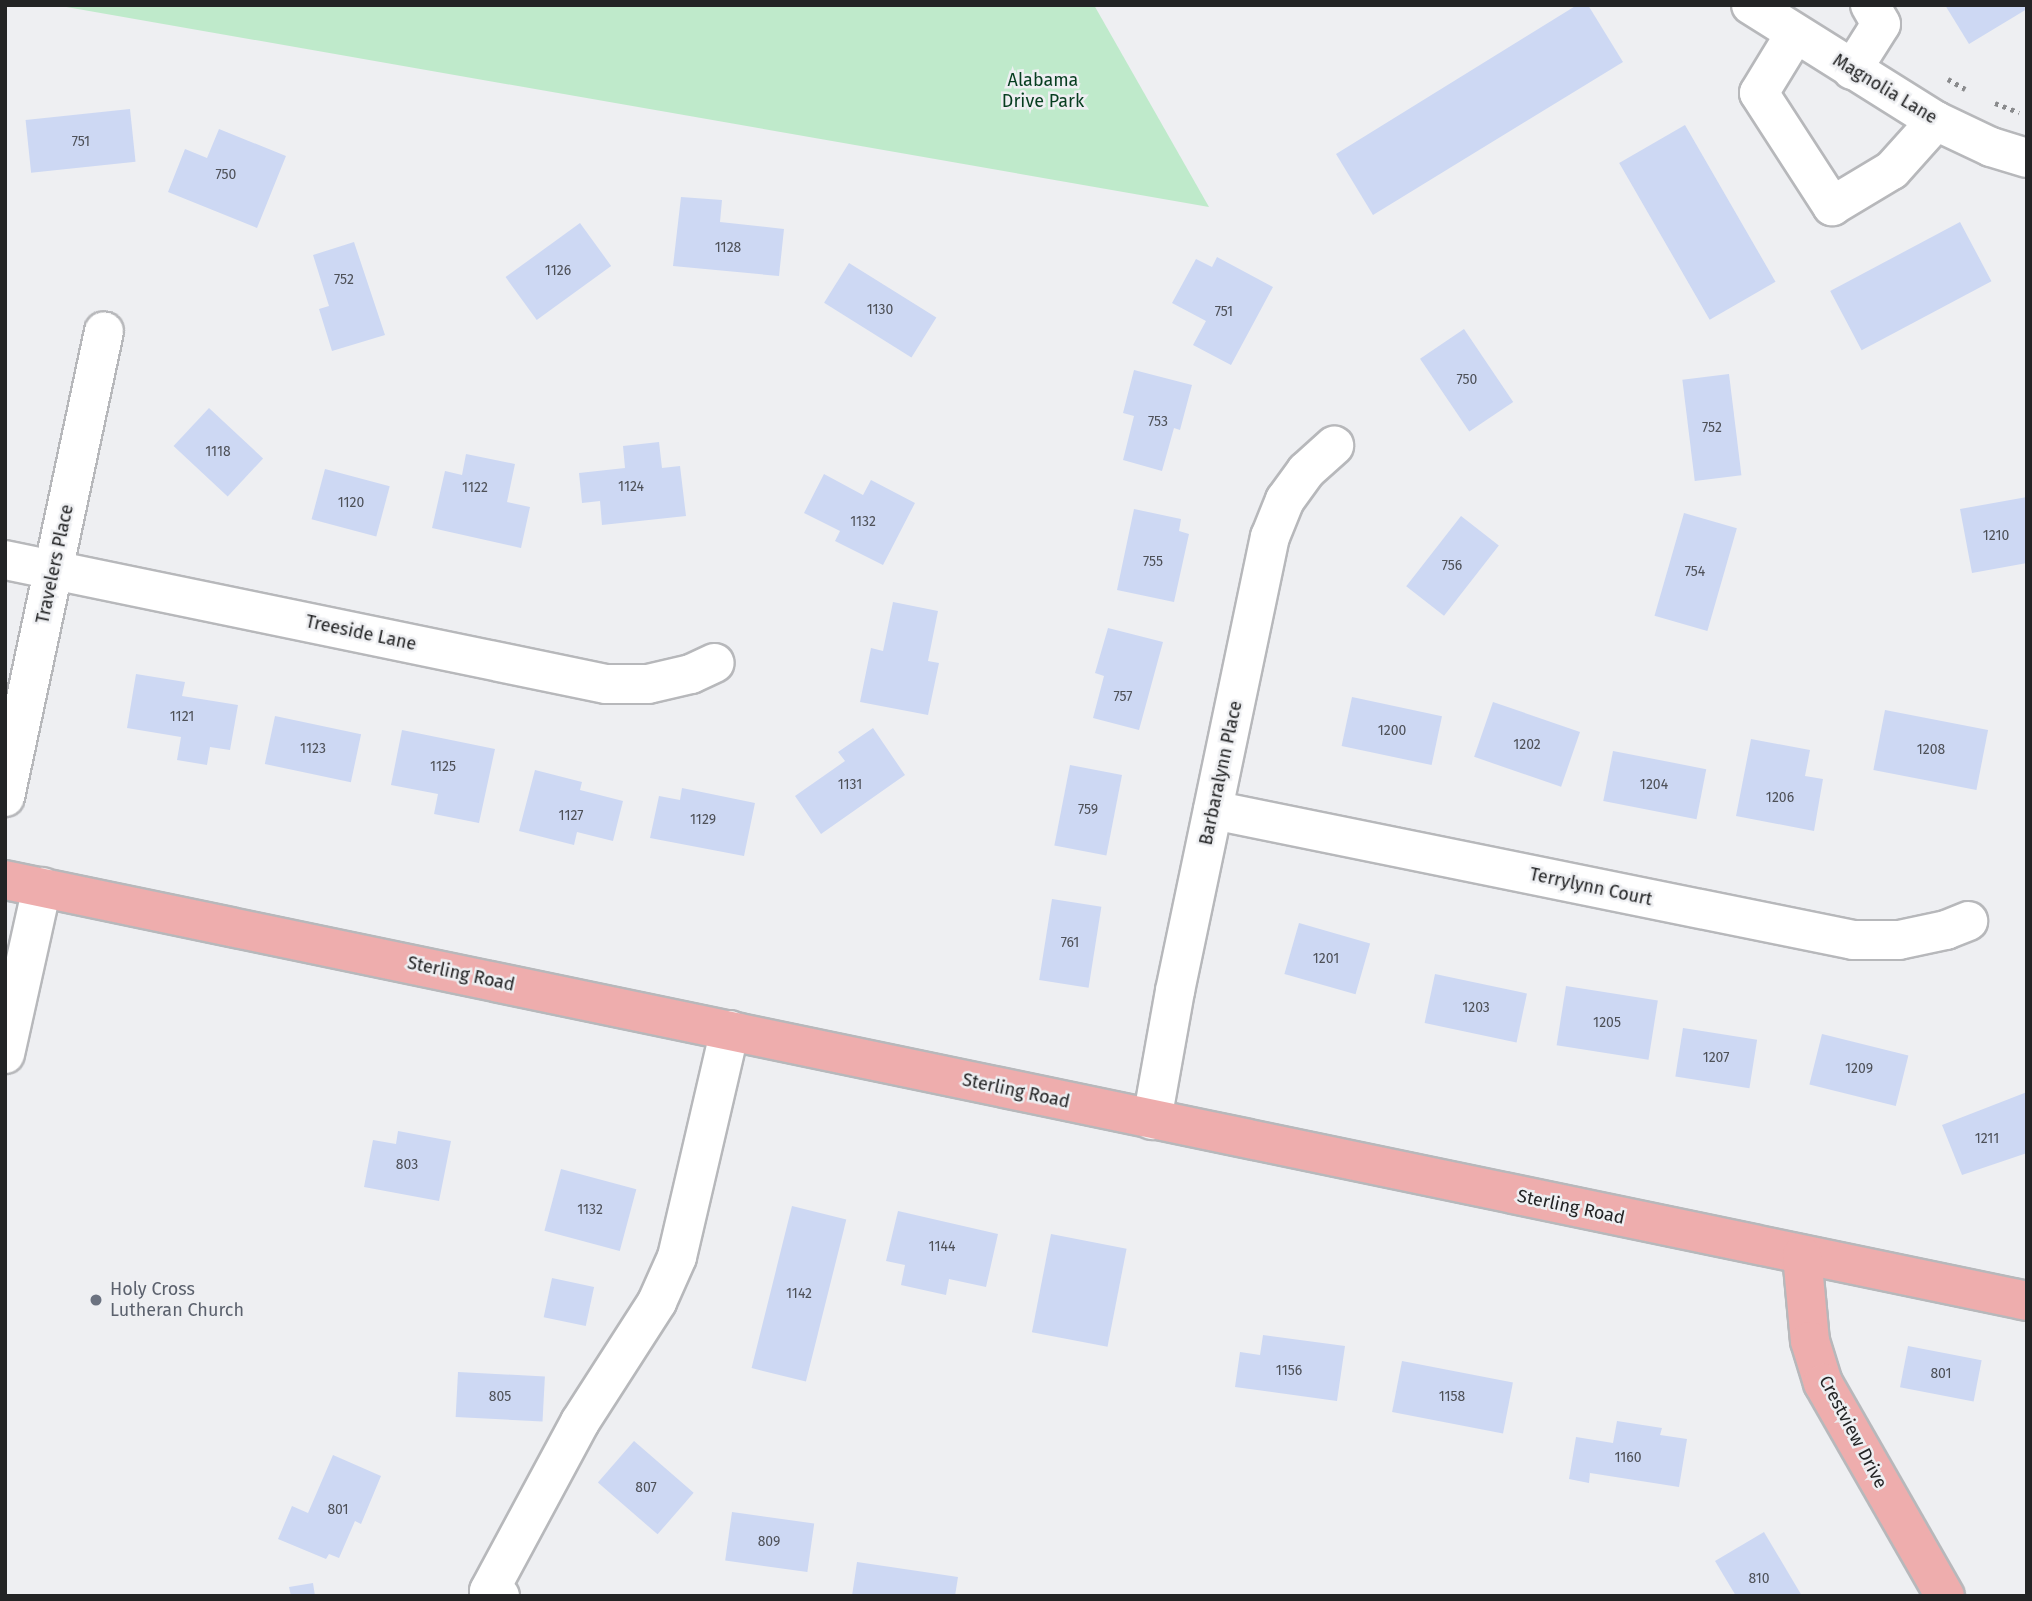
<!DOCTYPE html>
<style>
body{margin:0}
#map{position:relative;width:2032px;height:1601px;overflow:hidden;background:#eeeff2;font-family:"Fira Sans",sans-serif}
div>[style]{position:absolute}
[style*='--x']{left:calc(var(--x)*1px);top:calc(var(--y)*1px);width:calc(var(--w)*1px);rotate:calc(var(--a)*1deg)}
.green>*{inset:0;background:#bfeacb}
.building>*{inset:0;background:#cdd8f3;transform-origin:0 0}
.path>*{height:4.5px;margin-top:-2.25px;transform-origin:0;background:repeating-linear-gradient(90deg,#8a8b8d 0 3.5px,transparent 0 8.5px)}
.roads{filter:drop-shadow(2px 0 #b7b8bb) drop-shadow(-2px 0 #b7b8bb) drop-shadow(0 2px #b7b8bb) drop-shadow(0 -2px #b7b8bb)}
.minor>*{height:38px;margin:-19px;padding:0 19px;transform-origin:19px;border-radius:19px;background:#fff}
.major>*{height:38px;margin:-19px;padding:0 19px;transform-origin:19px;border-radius:19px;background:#eeadad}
.dots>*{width:19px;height:19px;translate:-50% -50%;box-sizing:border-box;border:4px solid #eeeff2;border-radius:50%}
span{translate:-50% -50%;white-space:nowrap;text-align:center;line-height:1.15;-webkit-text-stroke:5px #eeeff2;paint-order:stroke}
.number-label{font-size:14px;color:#4e5158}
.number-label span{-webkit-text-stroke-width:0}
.park-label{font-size:18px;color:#063d1f}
.street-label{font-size:18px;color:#232425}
.worship-label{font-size:18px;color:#5b616d}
.left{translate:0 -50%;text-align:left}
.frame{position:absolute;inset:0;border:7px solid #232425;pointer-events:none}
</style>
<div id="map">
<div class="green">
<i style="clip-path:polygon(55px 5px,1094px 5px,1209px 207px)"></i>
</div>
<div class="building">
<i style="clip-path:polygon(1577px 5px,1588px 5px,1623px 62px,1373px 215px,1336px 154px)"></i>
<i style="clip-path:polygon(1945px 5px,2027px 5px,2027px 9px,1969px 44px)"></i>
<i style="left:130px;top:109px;width:53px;height:105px;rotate:84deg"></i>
<i style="left:1685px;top:125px;width:181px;height:76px;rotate:60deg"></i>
<i style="clip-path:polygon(219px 129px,286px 156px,257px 228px,168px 192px,185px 149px,207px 158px)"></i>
<i style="clip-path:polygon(681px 197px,722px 200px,720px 222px,784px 229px,779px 276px,673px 266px)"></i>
<i style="left:1960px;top:222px;width:67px;height:147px;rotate:62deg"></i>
<i style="left:580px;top:223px;width:53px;height:92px;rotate:54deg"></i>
<i style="clip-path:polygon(354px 242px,385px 335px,332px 351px,319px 309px,329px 306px,313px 255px)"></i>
<i style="clip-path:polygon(1217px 257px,1273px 287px,1231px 365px,1193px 345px,1206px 321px,1172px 303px,1196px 259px,1212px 267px)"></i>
<i style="left:849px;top:263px;width:103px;height:47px;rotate:32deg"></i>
<i style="left:1464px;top:329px;width:88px;height:53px;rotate:56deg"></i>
<i style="clip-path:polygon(1134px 370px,1192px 385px,1180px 430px,1174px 428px,1162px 471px,1123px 460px,1134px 416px,1123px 413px)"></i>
<i style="left:1729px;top:374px;width:102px;height:47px;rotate:83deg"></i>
<i style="left:209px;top:408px;width:74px;height:52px;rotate:43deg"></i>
<i style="clip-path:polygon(659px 442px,662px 468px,680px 466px,686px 516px,602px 525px,600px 501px,582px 503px,579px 473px,625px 468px,623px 446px)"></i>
<i style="clip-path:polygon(466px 454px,515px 464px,507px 502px,530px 507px,521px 548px,432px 528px,445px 471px,462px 475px)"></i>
<i style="left:325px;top:469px;width:67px;height:52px;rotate:15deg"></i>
<i style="clip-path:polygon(824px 474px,863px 495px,871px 480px,915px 503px,883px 565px,835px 541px,840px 531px,804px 513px)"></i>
<i style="clip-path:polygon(2027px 497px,2027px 563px,1972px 573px,1960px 509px)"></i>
<i style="clip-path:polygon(1134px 509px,1181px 519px,1179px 531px,1189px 534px,1174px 602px,1117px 590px)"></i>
<i style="left:1684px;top:513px;width:55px;height:107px;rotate:16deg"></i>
<i style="left:1461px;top:516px;width:48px;height:89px;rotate:38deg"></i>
<i style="clip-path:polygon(893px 602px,938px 611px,928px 661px,939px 663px,928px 715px,860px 702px,871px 648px,883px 651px)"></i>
<i style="clip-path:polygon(1108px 628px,1163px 642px,1139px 730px,1093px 718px,1104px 676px,1095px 673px)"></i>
<i style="clip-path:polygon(136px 674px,185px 682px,182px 696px,238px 705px,230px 750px,210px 747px,207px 765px,177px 760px,181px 737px,127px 728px)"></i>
<i style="left:1352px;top:697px;width:92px;height:50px;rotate:12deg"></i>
<i style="left:1493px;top:702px;width:92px;height:58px;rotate:19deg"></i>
<i style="left:1885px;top:710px;width:105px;height:61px;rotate:11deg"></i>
<i style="left:275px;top:716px;width:88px;height:49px;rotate:12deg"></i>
<i style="clip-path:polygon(873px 728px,905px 775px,821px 834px,795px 796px,845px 761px,838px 752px)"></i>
<i style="clip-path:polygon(402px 730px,495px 749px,479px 823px,434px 814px,438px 794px,391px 785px)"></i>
<i style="clip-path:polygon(1751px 739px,1810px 750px,1805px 776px,1823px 779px,1814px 831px,1736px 816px)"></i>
<i style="left:1613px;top:751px;width:95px;height:51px;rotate:11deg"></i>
<i style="left:1070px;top:765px;width:53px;height:82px;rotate:11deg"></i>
<i style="clip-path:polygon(535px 770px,582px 782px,580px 790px,623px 801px,613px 841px,577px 832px,574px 845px,519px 831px)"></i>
<i style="clip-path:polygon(682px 788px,755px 803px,744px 856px,650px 838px,659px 796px,680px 800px)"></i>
<i style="left:1052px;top:899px;width:50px;height:82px;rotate:9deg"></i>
<i style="left:1299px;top:923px;width:74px;height:53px;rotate:16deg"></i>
<i style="left:1435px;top:974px;width:94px;height:50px;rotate:12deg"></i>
<i style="left:1566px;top:986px;width:93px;height:60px;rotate:9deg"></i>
<i style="left:1683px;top:1028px;width:75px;height:49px;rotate:9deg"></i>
<i style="left:1822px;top:1034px;width:89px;height:52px;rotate:14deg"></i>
<i style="clip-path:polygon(2027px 1092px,2027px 1153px,1962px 1175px,1942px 1125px)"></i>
<i style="clip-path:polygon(398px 1131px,451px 1141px,439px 1201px,364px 1187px,373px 1140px,396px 1144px)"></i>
<i style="left:561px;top:1169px;width:78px;height:64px;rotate:15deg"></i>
<i style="left:792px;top:1206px;width:56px;height:167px;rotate:14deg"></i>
<i style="clip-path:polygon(898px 1211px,998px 1234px,986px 1287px,949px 1279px,946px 1295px,901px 1285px,905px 1265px,886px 1261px)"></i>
<i style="left:1051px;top:1234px;width:77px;height:100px;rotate:11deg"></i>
<i style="left:552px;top:1278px;width:43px;height:40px;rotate:12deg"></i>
<i style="clip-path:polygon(1263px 1335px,1345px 1346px,1337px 1401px,1235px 1387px,1240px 1352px,1260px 1355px)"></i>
<i style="left:1908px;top:1346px;width:75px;height:42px;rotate:11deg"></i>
<i style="left:1402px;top:1361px;width:113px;height:52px;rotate:11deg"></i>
<i style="left:458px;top:1372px;width:87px;height:45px;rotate:3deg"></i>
<i style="clip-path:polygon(1617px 1421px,1662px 1428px,1660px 1435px,1687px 1439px,1679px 1487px,1590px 1473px,1589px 1483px,1569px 1479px,1576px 1437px,1613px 1443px)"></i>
<i style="left:634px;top:1441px;width:79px;height:55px;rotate:41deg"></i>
<i style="clip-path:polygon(333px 1455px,381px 1476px,361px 1524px,355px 1521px,339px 1558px,329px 1554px,326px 1559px,278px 1539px,292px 1506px,308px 1513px)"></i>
<i style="left:732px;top:1512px;width:83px;height:49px;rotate:8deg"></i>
<i style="clip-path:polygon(1764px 1532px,1802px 1596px,1736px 1596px,1715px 1561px)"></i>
<i style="clip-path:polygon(857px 1562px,958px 1577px,955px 1596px,852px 1596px)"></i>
<i style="clip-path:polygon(313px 1583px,315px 1596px,291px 1596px,289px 1587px)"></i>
</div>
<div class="path">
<i style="--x:1948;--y:79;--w:20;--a:30"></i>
<i style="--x:1995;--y:103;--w:26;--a:21"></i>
</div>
<div class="roads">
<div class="minor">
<i style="--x:1751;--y:5;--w:218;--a:32.1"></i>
<i style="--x:1936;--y:121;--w:61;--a:25.3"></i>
<i style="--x:1991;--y:147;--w:38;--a:17"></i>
<i style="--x:1795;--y:34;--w:69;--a:121.4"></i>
<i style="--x:1759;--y:93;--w:135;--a:57.1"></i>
<i style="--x:1832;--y:206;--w:70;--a:-31"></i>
<i style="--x:1892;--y:170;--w:66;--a:-48.1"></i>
<i style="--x:1852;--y:70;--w:54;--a:-57.8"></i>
<i style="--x:1881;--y:24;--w:22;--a:-120"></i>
<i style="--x:5;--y:560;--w:614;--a:11.66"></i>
<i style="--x:606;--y:684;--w:42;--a:0"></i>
<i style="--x:648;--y:684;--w:44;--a:-13.1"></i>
<i style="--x:691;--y:674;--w:26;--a:-25"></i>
<i style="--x:5;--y:797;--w:476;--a:-78"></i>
<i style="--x:1213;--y:810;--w:653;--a:11.48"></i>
<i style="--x:1853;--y:940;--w:46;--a:0"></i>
<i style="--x:1899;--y:940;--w:48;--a:-12"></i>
<i style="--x:1946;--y:930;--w:24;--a:-22"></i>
<i style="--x:5;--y:1054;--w:171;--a:-77.5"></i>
<i style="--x:1152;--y:1120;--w:131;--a:-79.9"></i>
<i style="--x:1175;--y:991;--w:464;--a:-78.2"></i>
<i style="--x:1270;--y:537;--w:40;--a:-68"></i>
<i style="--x:1285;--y:500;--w:36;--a:-54"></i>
<i style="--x:1306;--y:471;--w:38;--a:-42"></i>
<i style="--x:500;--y:1596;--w:12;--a:-156"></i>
<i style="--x:489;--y:1591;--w:192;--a:-61.7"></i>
<i style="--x:580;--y:1422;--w:143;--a:-57.3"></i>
<i style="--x:657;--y:1302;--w:49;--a:-66"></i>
<i style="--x:677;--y:1257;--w:233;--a:-76.9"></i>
</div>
<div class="major">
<i style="--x:5;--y:880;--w:2065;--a:11.76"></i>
<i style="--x:1802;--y:1255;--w:86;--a:84.7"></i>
<i style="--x:1810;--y:1341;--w:44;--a:72.8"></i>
<i style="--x:1823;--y:1383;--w:245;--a:60.2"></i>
</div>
</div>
<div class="dots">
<i style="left:96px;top:1300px;background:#6b7280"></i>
</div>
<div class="number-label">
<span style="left:81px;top:142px">751</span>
<span style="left:226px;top:175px">750</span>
<span style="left:728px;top:248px">1128</span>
<span style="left:558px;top:271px">1126</span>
<span style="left:344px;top:280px">752</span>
<span style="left:880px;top:310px">1130</span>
<span style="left:1224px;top:312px">751</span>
<span style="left:1467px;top:380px">750</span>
<span style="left:1158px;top:422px">753</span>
<span style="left:1712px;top:428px">752</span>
<span style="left:218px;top:452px">1118</span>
<span style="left:631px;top:487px">1124</span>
<span style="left:475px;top:488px">1122</span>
<span style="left:351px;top:503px">1120</span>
<span style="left:863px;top:522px">1132</span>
<span style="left:1996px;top:536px">1210</span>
<span style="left:1153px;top:562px">755</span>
<span style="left:1452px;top:566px">756</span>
<span style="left:1695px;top:572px">754</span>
<span style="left:1123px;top:697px">757</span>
<span style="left:182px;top:717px">1121</span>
<span style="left:1392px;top:731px">1200</span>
<span style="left:1527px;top:745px">1202</span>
<span style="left:313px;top:749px">1123</span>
<span style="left:1931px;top:750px">1208</span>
<span style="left:443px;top:767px">1125</span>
<span style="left:850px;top:785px">1131</span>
<span style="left:1654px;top:785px">1204</span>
<span style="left:1780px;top:798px">1206</span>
<span style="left:1088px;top:810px">759</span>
<span style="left:571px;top:816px">1127</span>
<span style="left:703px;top:820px">1129</span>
<span style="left:1070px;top:943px">761</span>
<span style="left:1326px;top:959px">1201</span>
<span style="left:1476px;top:1008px">1203</span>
<span style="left:1607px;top:1023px">1205</span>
<span style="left:1716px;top:1058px">1207</span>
<span style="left:1859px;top:1069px">1209</span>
<span style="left:1987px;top:1139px">1211</span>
<span style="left:407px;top:1165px">803</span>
<span style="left:590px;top:1210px">1132</span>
<span style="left:942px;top:1247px">1144</span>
<span style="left:799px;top:1294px">1142</span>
<span style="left:1289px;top:1371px">1156</span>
<span style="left:1941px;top:1374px">801</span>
<span style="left:500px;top:1397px">805</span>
<span style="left:1452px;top:1397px">1158</span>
<span style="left:1628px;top:1458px">1160</span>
<span style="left:646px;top:1488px">807</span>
<span style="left:338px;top:1510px">801</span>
<span style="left:769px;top:1542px">809</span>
<span style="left:1759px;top:1579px">810</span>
</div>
<div class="park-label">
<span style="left:1043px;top:91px">Alabama<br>Drive Park</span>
</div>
<div class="street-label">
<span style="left:1885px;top:89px;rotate:31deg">Magnolia Lane</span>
<span style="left:55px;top:564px;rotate:-78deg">Travelers Place</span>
<span style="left:361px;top:633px;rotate:12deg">Treeside Lane</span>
<span style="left:1221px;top:773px;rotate:-78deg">Barbaralynn Place</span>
<span style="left:1591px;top:887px;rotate:12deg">Terrylynn Court</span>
<span style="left:461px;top:974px;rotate:12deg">Sterling Road</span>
<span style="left:1016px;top:1091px;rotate:12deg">Sterling Road</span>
<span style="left:1571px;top:1207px;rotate:12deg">Sterling Road</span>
<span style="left:1853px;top:1432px;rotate:62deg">Crestview Drive</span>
</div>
<div class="worship-label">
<span class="left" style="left:110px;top:1300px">Holy Cross<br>Lutheran Church</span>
</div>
<div class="frame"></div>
</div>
